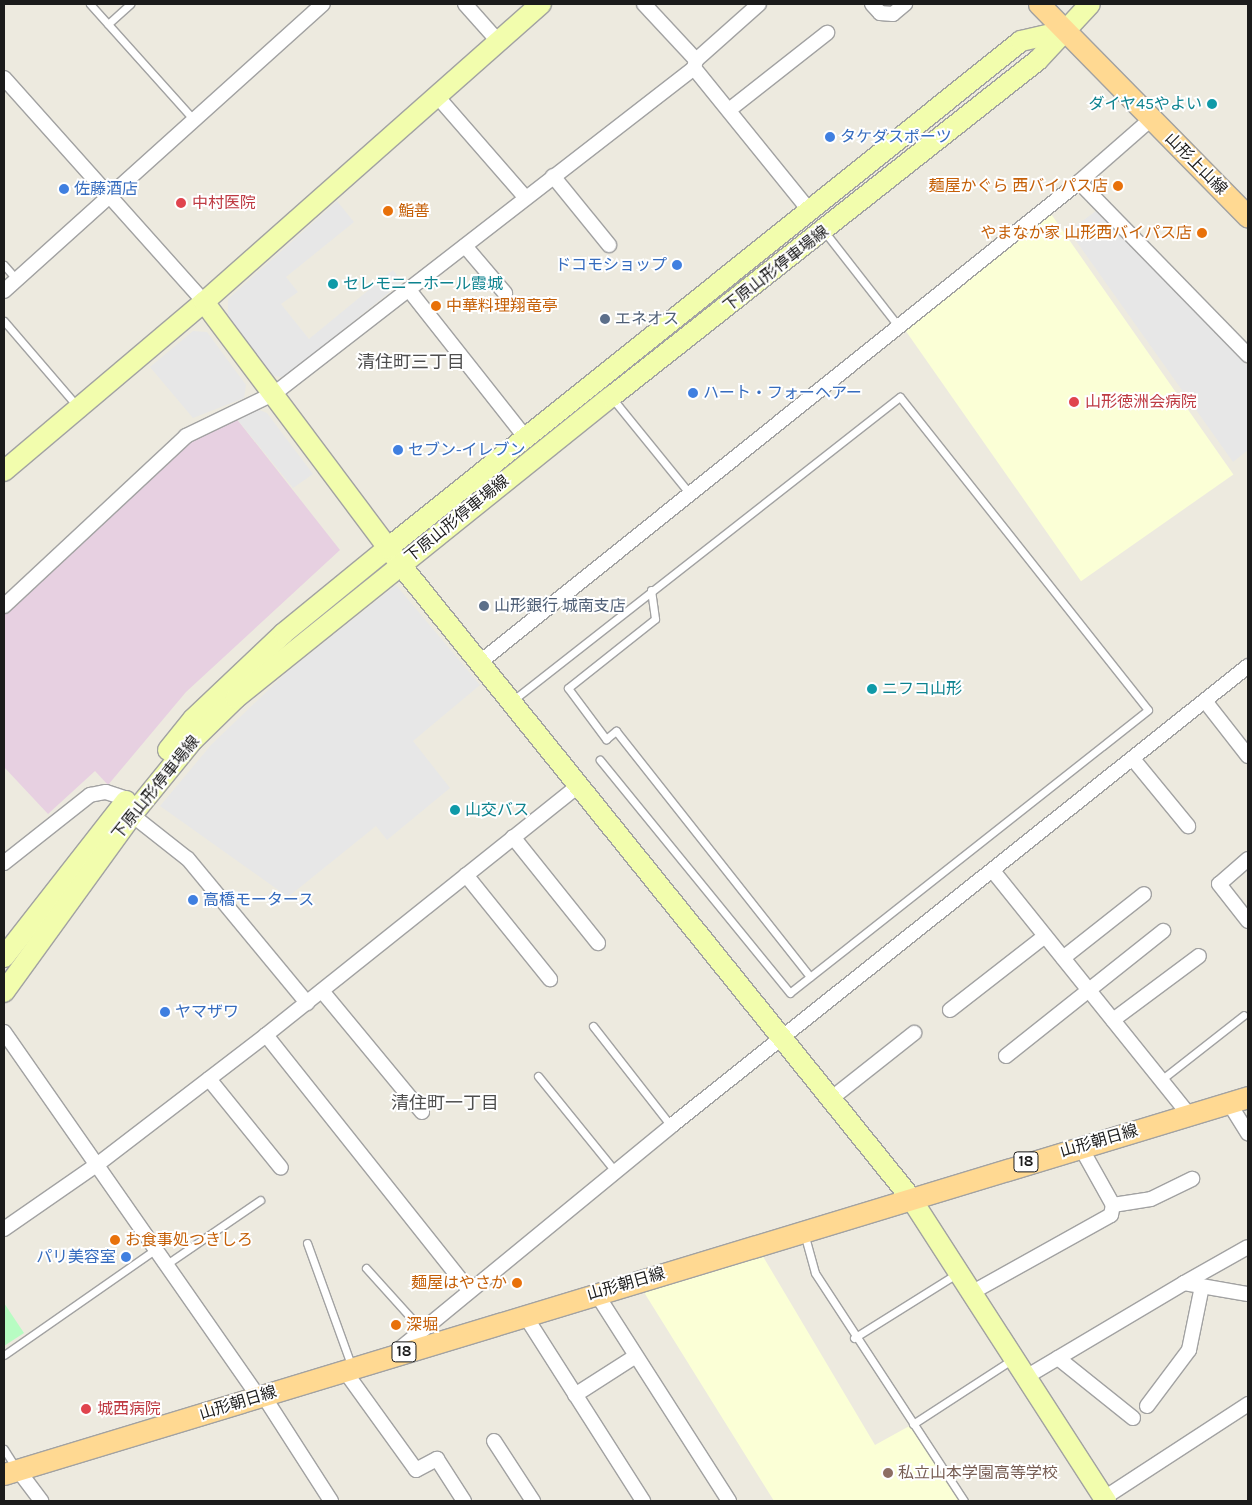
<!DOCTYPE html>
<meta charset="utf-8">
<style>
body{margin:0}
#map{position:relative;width:1252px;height:1505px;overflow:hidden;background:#edeadf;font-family:Karla,"Noto Sans JP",sans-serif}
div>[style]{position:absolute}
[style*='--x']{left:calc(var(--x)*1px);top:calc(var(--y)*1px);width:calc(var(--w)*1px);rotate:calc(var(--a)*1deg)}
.industrial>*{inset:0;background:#e7d0e1}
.education>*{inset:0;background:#fbffd6;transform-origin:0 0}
.park>*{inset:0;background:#b7fcc2}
.parking>*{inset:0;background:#e7e7e7}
.roads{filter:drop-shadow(1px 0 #a2a2a2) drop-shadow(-1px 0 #a2a2a2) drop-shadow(0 1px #a2a2a2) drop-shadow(0 -1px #a2a2a2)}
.lane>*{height:7px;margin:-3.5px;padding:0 3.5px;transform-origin:3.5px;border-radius:3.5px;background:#fff}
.street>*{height:14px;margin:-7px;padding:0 7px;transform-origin:7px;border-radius:7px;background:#fff}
.secondary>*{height:20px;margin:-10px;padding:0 10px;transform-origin:10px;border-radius:10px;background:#f2fdad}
.primary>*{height:21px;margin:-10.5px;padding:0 10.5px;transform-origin:10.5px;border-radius:10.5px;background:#ffd992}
.dots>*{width:14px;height:14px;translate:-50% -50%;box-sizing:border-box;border:2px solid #fff;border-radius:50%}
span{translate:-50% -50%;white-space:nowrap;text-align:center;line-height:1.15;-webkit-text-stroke:4px #fff;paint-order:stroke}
.shield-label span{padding:1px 4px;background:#fff;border:1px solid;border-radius:4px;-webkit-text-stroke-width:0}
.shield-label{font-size:15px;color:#1b1b1b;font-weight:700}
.culture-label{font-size:16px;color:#0d838f}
.right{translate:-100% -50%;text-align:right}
.left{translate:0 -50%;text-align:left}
.shop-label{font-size:16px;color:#366cbe}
.street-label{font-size:16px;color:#1b1b1b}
.food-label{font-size:16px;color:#c56008}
.health-label{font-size:16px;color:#be3a42}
.service-label{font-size:16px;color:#4e5e75}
.education-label{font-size:16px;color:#785e54}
.neighbourhood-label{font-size:18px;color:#4e4e4e}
.frame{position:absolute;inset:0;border:5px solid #1b1b1b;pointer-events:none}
</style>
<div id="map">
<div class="industrial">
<i style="clip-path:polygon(236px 418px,340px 550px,186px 692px,108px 785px,95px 771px,48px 814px,4px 767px,4px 615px,190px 439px)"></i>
</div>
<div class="education">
<i style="left:1051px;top:214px;width:318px;height:186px;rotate:55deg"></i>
<i style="clip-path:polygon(761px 1253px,875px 1445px,913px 1424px,964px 1501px,774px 1501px,642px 1289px)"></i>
</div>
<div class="park">
<i style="clip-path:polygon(4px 1303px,24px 1333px,4px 1346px)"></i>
</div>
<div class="parking">
<i style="clip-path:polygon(337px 201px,354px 222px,286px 277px,298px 292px,281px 304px,309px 339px,393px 270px,402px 282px,284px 378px,271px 375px,228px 317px,228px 299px)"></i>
<i style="clip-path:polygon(1096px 211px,1248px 366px,1248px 450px,1233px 462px,1069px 231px)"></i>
<i style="clip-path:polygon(193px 331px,207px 332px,246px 385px,244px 398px,193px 418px,150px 367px)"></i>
<i style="clip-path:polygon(257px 409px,267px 413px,313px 474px,293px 488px,236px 418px)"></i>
<i style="clip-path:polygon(396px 585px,480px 685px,413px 741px,450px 788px,387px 840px,376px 826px,288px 897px,160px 806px,211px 745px,287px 672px)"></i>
</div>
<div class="roads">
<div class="lane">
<i style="--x:90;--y:4;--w:156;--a:48.1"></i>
<i style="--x:108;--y:24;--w:30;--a:-42"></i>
<i style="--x:824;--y:231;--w:122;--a:52"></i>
<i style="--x:4;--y:265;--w:20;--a:49"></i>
<i style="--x:4;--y:321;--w:112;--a:49.3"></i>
<i style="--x:612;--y:398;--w:124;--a:50.9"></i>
<i style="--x:651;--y:590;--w:29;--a:82"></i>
<i style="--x:655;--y:619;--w:111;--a:141.6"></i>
<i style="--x:568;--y:688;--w:64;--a:53.3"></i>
<i style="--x:606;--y:739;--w:13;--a:-39"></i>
<i style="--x:616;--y:731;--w:313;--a:51.7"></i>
<i style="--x:512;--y:701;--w:493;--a:-38.1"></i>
<i style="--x:900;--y:397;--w:399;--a:51.6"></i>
<i style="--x:1148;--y:710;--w:456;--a:141.7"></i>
<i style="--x:790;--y:993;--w:301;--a:-129.2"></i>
<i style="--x:593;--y:1026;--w:127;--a:52"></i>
<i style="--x:538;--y:1076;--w:122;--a:51"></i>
<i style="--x:1161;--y:1080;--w:105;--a:-38.1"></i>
<i style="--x:804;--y:1233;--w:41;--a:74.6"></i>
<i style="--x:815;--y:1273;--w:272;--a:56.8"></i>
<i style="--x:307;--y:1243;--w:132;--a:70.1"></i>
<i style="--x:167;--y:1264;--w:113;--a:-34.5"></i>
<i style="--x:366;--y:1268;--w:84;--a:47.9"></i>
<i style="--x:854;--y:1338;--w:123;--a:-32"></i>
<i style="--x:4;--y:1355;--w:185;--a:-34.9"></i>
<i style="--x:913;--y:1424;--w:119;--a:-33"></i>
<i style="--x:4;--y:1449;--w:22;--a:58"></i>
</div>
<div class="street">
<i style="--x:465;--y:4;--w:50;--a:48.3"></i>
<i style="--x:644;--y:4;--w:76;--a:47.1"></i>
<i style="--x:872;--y:4;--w:12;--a:48"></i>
<i style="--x:880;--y:13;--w:13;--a:4"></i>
<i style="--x:893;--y:14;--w:16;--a:-40"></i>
<i style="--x:694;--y:68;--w:184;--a:51"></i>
<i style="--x:4;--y:78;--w:300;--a:48.2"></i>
<i style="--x:436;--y:95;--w:135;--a:48.9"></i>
<i style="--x:729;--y:110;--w:125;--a:-38.2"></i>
<i style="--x:553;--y:176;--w:89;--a:50.9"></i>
<i style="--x:1079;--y:182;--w:242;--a:45.7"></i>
<i style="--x:465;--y:246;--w:62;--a:49.6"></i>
<i style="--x:409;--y:290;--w:189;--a:51.7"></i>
<i style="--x:4;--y:291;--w:429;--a:-42"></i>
<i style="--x:4;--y:606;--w:249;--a:-43"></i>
<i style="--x:186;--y:436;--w:99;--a:-25.8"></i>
<i style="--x:275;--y:393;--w:530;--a:-37.8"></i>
<i style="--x:694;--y:68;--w:8;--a:-76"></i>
<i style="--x:696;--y:60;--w:84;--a:-41.6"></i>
<i style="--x:479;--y:663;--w:769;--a:-38.72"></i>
<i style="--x:1079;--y:182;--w:96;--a:-41.2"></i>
<i style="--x:1205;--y:701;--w:70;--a:52"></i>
<i style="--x:1133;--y:759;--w:87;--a:50.6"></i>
<i style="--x:132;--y:815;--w:71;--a:38.2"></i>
<i style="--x:188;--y:859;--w:187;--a:50.4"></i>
<i style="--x:513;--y:837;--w:136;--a:51.3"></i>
<i style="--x:1248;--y:859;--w:38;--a:139"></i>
<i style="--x:1219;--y:884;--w:47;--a:51.9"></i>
<i style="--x:4;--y:863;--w:110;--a:-38.3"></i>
<i style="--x:90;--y:795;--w:16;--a:-11"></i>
<i style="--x:106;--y:792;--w:23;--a:18"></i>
<i style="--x:993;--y:871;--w:313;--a:51.2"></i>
<i style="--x:466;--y:875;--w:134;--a:51.1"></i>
<i style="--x:1063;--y:958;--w:103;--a:-38.3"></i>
<i style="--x:322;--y:991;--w:157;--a:50.4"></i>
<i style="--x:950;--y:1010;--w:120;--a:-37.9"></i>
<i style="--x:1113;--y:1020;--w:107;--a:-36.7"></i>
<i style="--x:4;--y:1032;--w:445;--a:55.1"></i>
<i style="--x:266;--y:1035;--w:326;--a:51.5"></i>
<i style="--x:1006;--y:1056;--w:201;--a:-38.5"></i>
<i style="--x:209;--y:1079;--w:114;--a:51"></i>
<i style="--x:832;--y:1098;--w:105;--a:-38.4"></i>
<i style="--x:1229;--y:1103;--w:36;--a:58"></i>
<i style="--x:1113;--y:1205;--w:38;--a:-9"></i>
<i style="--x:1151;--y:1199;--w:46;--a:-26"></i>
<i style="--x:4;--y:1229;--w:114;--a:-34.7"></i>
<i style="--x:98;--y:1164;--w:212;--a:-37.5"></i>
<i style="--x:266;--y:1035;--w:401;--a:-38.6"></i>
<i style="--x:1184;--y:1283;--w:73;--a:-29.4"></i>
<i style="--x:596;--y:1293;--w:247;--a:57.4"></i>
<i style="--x:971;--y:1293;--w:160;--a:-29.1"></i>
<i style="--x:1111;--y:1215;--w:10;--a:-79"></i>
<i style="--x:1113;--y:1205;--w:68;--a:-119.2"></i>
<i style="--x:524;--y:1314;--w:222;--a:57.5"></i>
<i style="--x:396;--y:1352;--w:356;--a:-39.4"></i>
<i style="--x:671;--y:1126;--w:738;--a:-38.56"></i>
<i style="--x:1058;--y:1358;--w:96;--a:38.7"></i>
<i style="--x:344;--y:1370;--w:123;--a:54.2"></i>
<i style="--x:416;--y:1470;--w:24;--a:-28"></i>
<i style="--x:437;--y:1459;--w:50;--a:57.3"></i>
<i style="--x:1026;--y:1377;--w:184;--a:-30.7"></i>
<i style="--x:1184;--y:1283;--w:65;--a:9.8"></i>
<i style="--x:263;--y:1395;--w:126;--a:57.3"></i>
<i style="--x:575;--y:1395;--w:72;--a:-32.6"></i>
<i style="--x:1147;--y:1406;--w:70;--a:-53.1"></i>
<i style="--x:1189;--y:1350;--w:65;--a:-78.5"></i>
<i style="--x:494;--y:1441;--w:72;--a:57"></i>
<i style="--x:18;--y:1470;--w:39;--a:53"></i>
<i style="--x:1104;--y:1498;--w:172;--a:-33.1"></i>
</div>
<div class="secondary">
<i style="--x:204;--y:302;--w:327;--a:53.2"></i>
<i style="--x:400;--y:564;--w:813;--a:51.14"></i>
<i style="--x:910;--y:1197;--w:362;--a:57.2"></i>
<i style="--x:4;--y:471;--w:262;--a:-40.2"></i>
<i style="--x:204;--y:302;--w:450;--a:-41.5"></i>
<i style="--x:168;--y:750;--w:40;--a:-51"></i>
<i style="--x:193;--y:719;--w:125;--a:-43.4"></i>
<i style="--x:284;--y:633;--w:134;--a:-39.3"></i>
<i style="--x:388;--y:548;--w:811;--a:-38.69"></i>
<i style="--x:1021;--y:41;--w:44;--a:-13.1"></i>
<i style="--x:4;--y:957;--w:198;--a:-52"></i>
<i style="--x:4;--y:992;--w:218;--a:-54.1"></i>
<i style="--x:132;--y:815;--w:97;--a:-50.9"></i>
<i style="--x:193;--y:740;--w:60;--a:-44.3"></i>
<i style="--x:236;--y:698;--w:481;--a:-38.8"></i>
<i style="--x:611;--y:397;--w:544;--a:-38.28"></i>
<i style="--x:1038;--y:60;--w:76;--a:-47.1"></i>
</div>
<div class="primary">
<i style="--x:1039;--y:4;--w:298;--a:45.5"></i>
<i style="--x:4;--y:1474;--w:1300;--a:-16.86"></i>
</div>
</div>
<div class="dots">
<i style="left:1212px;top:104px;background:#0f9aa8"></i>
<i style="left:830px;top:137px;background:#3f7fe0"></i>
<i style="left:1118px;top:186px;background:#e8710a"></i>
<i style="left:64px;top:189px;background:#3f7fe0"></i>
<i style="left:181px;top:203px;background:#e0444e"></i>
<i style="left:388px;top:211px;background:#e8710a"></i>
<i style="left:1202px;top:233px;background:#e8710a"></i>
<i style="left:677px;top:265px;background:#3f7fe0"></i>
<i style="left:333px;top:284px;background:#0f9aa8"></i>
<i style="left:436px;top:306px;background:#e8710a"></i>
<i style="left:605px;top:319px;background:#5c6f8a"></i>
<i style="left:693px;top:393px;background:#3f7fe0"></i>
<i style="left:1074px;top:402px;background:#e0444e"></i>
<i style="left:398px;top:450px;background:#3f7fe0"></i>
<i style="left:484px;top:606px;background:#5c6f8a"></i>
<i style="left:872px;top:689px;background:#0f9aa8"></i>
<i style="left:455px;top:810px;background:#0f9aa8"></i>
<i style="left:193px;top:900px;background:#3f7fe0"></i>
<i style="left:165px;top:1012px;background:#3f7fe0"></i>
<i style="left:115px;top:1240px;background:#e8710a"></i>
<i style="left:126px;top:1257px;background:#3f7fe0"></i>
<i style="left:517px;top:1283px;background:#e8710a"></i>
<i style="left:396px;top:1325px;background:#e8710a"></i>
<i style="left:86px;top:1409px;background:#e0444e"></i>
<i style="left:888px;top:1473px;background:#8d6e63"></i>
</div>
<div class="shield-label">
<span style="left:1026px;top:1162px">18</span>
<span style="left:404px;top:1352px">18</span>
</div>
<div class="culture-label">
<span class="right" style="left:1202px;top:104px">ダイヤ45やよい</span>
<span class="left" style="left:343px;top:284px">セレモニーホール霞城</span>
<span class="left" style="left:882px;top:689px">ニフコ山形</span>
<span class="left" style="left:465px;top:810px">山交バス</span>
</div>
<div class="shop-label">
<span class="left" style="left:840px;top:137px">タケダスポーツ</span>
<span class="left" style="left:74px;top:189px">佐藤酒店</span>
<span class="right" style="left:667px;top:265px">ドコモショップ</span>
<span class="left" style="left:703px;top:393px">ハート・フォーヘアー</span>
<span class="left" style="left:408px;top:450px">セブン-イレブン</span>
<span class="left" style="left:203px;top:900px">高橋モータース</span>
<span class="left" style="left:175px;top:1012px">ヤマザワ</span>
<span class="right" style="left:116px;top:1257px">パリ美容室</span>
</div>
<div class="street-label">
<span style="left:1196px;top:164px;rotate:45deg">山形上山線</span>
<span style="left:776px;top:269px;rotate:-38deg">下原山形停車場線</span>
<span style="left:457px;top:519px;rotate:-39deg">下原山形停車場線</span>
<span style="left:156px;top:788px;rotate:-51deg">下原山形停車場線</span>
<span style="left:1099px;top:1141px;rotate:-16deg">山形朝日線</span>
<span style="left:626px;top:1284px;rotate:-16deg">山形朝日線</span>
<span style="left:238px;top:1403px;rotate:-17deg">山形朝日線</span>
</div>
<div class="food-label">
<span class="right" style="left:1108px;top:186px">麺屋かぐら 西バイパス店</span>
<span class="left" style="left:398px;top:211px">鮨善</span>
<span class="right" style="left:1192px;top:233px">やまなか家 山形西バイパス店</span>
<span class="left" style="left:446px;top:306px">中華料理翔竜亭</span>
<span class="left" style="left:125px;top:1240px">お食事処つきしろ</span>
<span class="right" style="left:507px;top:1283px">麺屋はやさか</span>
<span class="left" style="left:406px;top:1325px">深堀</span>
</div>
<div class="health-label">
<span class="left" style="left:192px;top:203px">中村医院</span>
<span class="left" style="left:1085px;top:402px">山形徳洲会病院</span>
<span class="left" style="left:97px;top:1409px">城西病院</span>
</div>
<div class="service-label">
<span class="left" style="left:615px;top:319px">エネオス</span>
<span class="left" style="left:494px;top:606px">山形銀行 城南支店</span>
</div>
<div class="education-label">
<span class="left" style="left:898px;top:1473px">私立山本学園高等学校</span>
</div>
<div class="neighbourhood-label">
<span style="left:411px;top:362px">清住町三丁目</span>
<span style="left:445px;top:1103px">清住町一丁目</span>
</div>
<div class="frame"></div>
</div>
